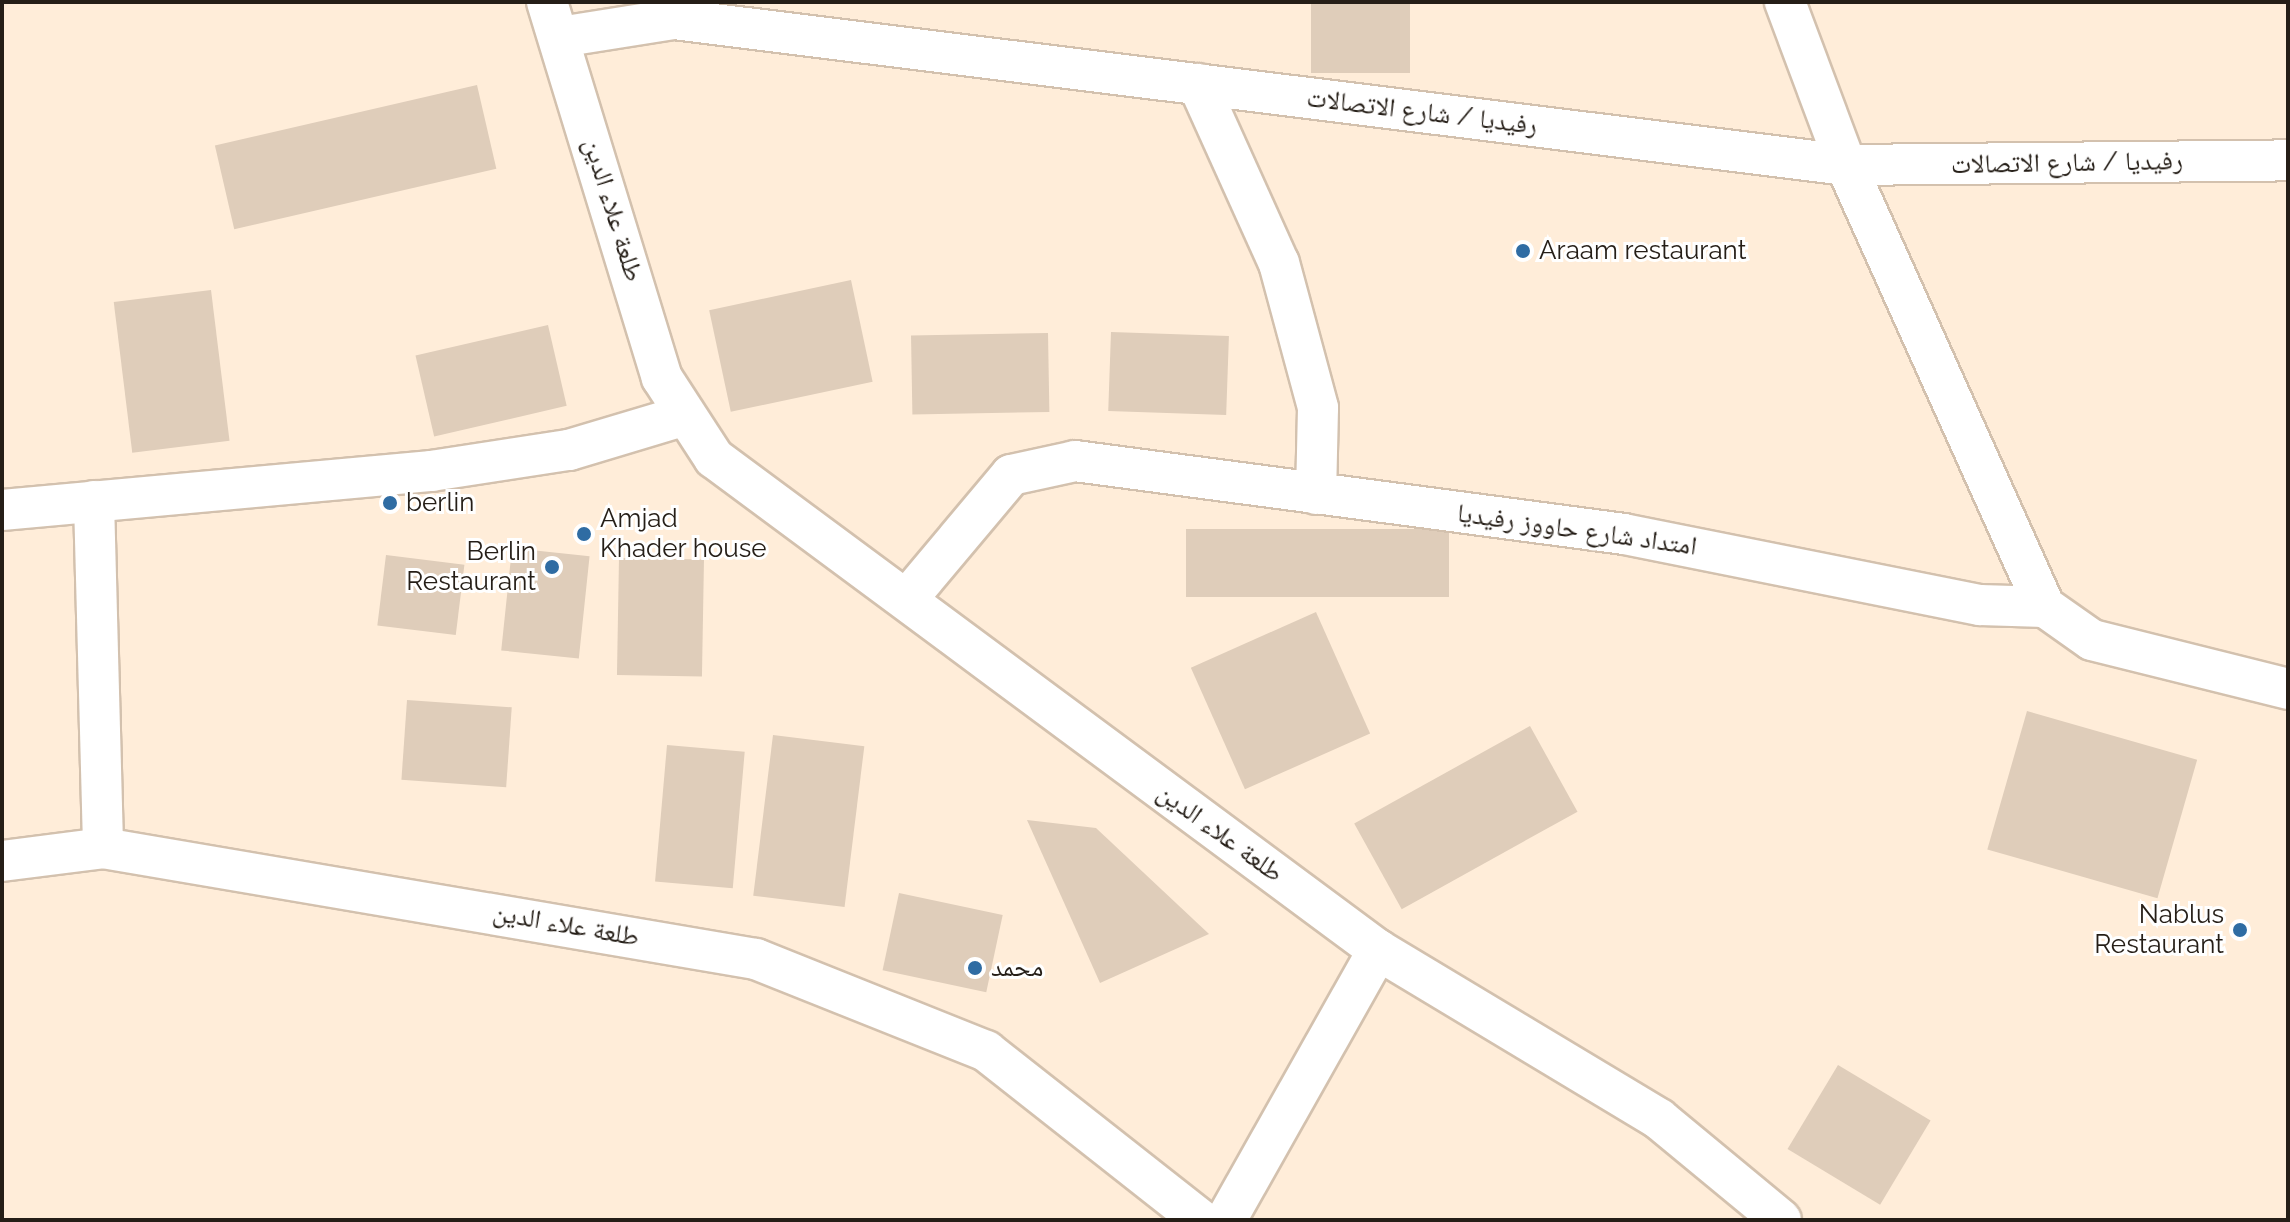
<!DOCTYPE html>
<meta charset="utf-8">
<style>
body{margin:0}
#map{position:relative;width:2290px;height:1222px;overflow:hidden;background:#ffedd9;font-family:Raleway,"Noto Naskh Arabic",sans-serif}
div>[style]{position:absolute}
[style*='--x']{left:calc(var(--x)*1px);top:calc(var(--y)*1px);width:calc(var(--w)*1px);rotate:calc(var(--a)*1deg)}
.building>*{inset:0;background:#dfcdba;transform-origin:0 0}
.roads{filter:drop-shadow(2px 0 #d3c1ae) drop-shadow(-2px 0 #d3c1ae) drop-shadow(0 2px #d3c1ae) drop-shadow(0 -2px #d3c1ae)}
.minor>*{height:40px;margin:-20px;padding:0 20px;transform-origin:20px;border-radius:20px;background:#fff}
.dots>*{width:22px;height:22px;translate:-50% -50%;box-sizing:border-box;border:4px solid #fff;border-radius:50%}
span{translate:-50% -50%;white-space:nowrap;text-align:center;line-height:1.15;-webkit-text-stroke:6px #fff;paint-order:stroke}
.street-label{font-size:26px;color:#251e17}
.poi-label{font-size:26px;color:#251e17}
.left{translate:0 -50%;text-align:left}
.right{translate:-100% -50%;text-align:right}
.frame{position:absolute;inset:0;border:4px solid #251e17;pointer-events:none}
</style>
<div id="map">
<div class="building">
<i style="left:1311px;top:2px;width:99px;height:71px"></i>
<i style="left:477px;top:85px;width:86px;height:269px;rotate:77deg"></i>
<i style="left:851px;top:280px;width:104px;height:145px;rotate:78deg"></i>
<i style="left:211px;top:290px;width:152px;height:98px;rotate:83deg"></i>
<i style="left:548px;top:325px;width:83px;height:136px;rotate:77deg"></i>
<i style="left:1111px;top:332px;width:118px;height:79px;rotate:2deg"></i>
<i style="left:1048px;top:333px;width:79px;height:137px;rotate:89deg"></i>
<i style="left:1449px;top:529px;width:68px;height:263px;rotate:90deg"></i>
<i style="left:512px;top:548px;width:78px;height:103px;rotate:6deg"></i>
<i style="left:386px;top:555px;width:79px;height:71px;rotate:7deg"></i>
<i style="left:619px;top:558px;width:85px;height:117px;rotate:1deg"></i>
<i style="left:1316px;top:612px;width:133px;height:137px;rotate:66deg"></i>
<i style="left:407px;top:700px;width:105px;height:80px;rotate:4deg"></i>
<i style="left:2027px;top:711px;width:177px;height:144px;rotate:16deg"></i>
<i style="left:1530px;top:726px;width:98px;height:201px;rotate:61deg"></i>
<i style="left:773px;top:735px;width:92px;height:162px;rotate:7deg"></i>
<i style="left:667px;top:745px;width:78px;height:137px;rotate:5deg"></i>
<i style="clip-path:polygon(1027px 820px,1096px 828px,1209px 934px,1100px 983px)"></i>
<i style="left:899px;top:893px;width:106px;height:79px;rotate:12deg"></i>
<i style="left:1838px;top:1065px;width:108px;height:98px;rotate:31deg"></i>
</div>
<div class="roads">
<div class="minor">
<i style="--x:547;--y:2;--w:393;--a:73"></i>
<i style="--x:662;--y:378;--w:95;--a:57"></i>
<i style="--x:714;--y:458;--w:826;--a:36.54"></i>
<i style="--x:1378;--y:950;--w:328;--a:31"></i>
<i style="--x:1659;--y:1119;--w:158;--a:39.6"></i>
<i style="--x:1785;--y:2;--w:174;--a:69.5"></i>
<i style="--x:1846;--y:165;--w:485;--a:65.8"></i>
<i style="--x:560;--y:37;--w:115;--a:-9"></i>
<i style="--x:674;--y:19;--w:1181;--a:7.1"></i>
<i style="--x:1846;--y:165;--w:442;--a:-0.6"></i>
<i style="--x:1198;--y:84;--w:196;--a:65.7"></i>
<i style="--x:1279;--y:263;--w:150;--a:74.9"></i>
<i style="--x:1318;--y:408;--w:86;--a:91.3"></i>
<i style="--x:94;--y:501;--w:347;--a:88.5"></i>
<i style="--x:2;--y:510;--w:431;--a:-5.2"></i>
<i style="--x:431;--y:471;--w:140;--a:-8.7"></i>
<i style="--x:569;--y:450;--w:118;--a:-16.7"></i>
<i style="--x:907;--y:599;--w:162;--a:-50"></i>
<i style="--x:1011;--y:475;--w:66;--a:-12.3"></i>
<i style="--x:1075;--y:461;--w:554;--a:7.57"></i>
<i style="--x:1624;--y:534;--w:363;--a:11.3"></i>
<i style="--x:1980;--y:605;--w:65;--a:1.8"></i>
<i style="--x:2045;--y:607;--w:57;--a:35.1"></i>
<i style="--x:2092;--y:640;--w:202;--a:14"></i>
<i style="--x:2;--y:861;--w:102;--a:-7.3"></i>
<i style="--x:103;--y:848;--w:662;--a:9.65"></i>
<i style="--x:756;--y:959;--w:248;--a:21.8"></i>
<i style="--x:986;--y:1051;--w:273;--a:38.2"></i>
<i style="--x:1226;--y:1220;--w:310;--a:-60.6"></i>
</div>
</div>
<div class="dots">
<i style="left:1523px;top:251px;background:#2f6ca3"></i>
<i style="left:390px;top:503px;background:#2f6ca3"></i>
<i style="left:584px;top:534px;background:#2f6ca3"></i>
<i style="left:552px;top:567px;background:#2f6ca3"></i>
<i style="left:2240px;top:930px;background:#2f6ca3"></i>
<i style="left:975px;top:968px;background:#2f6ca3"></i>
</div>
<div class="street-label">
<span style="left:1422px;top:112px;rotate:7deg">رفيديا / شارع الاتصالات</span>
<span style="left:2067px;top:163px;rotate:-1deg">رفيديا / شارع الاتصالات</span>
<span style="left:613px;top:210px;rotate:73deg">طلعة علاء الدين</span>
<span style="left:1577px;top:530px;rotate:8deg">امتداد شارع حاووز رفيديا</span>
<span style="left:1220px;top:833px;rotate:36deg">طلعة علاء الدين</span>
<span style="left:566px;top:925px;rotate:10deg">طلعة علاء الدين</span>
</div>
<div class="poi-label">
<span class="left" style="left:1539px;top:251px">Araam restaurant</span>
<span class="left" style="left:406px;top:503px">berlin</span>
<span class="left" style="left:600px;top:534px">Amjad<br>Khader house</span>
<span class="right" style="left:536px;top:567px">Berlin<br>Restaurant</span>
<span class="right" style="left:2224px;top:930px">Nablus<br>Restaurant</span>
<span class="left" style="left:991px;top:968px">محمد</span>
</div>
<div class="frame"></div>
</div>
